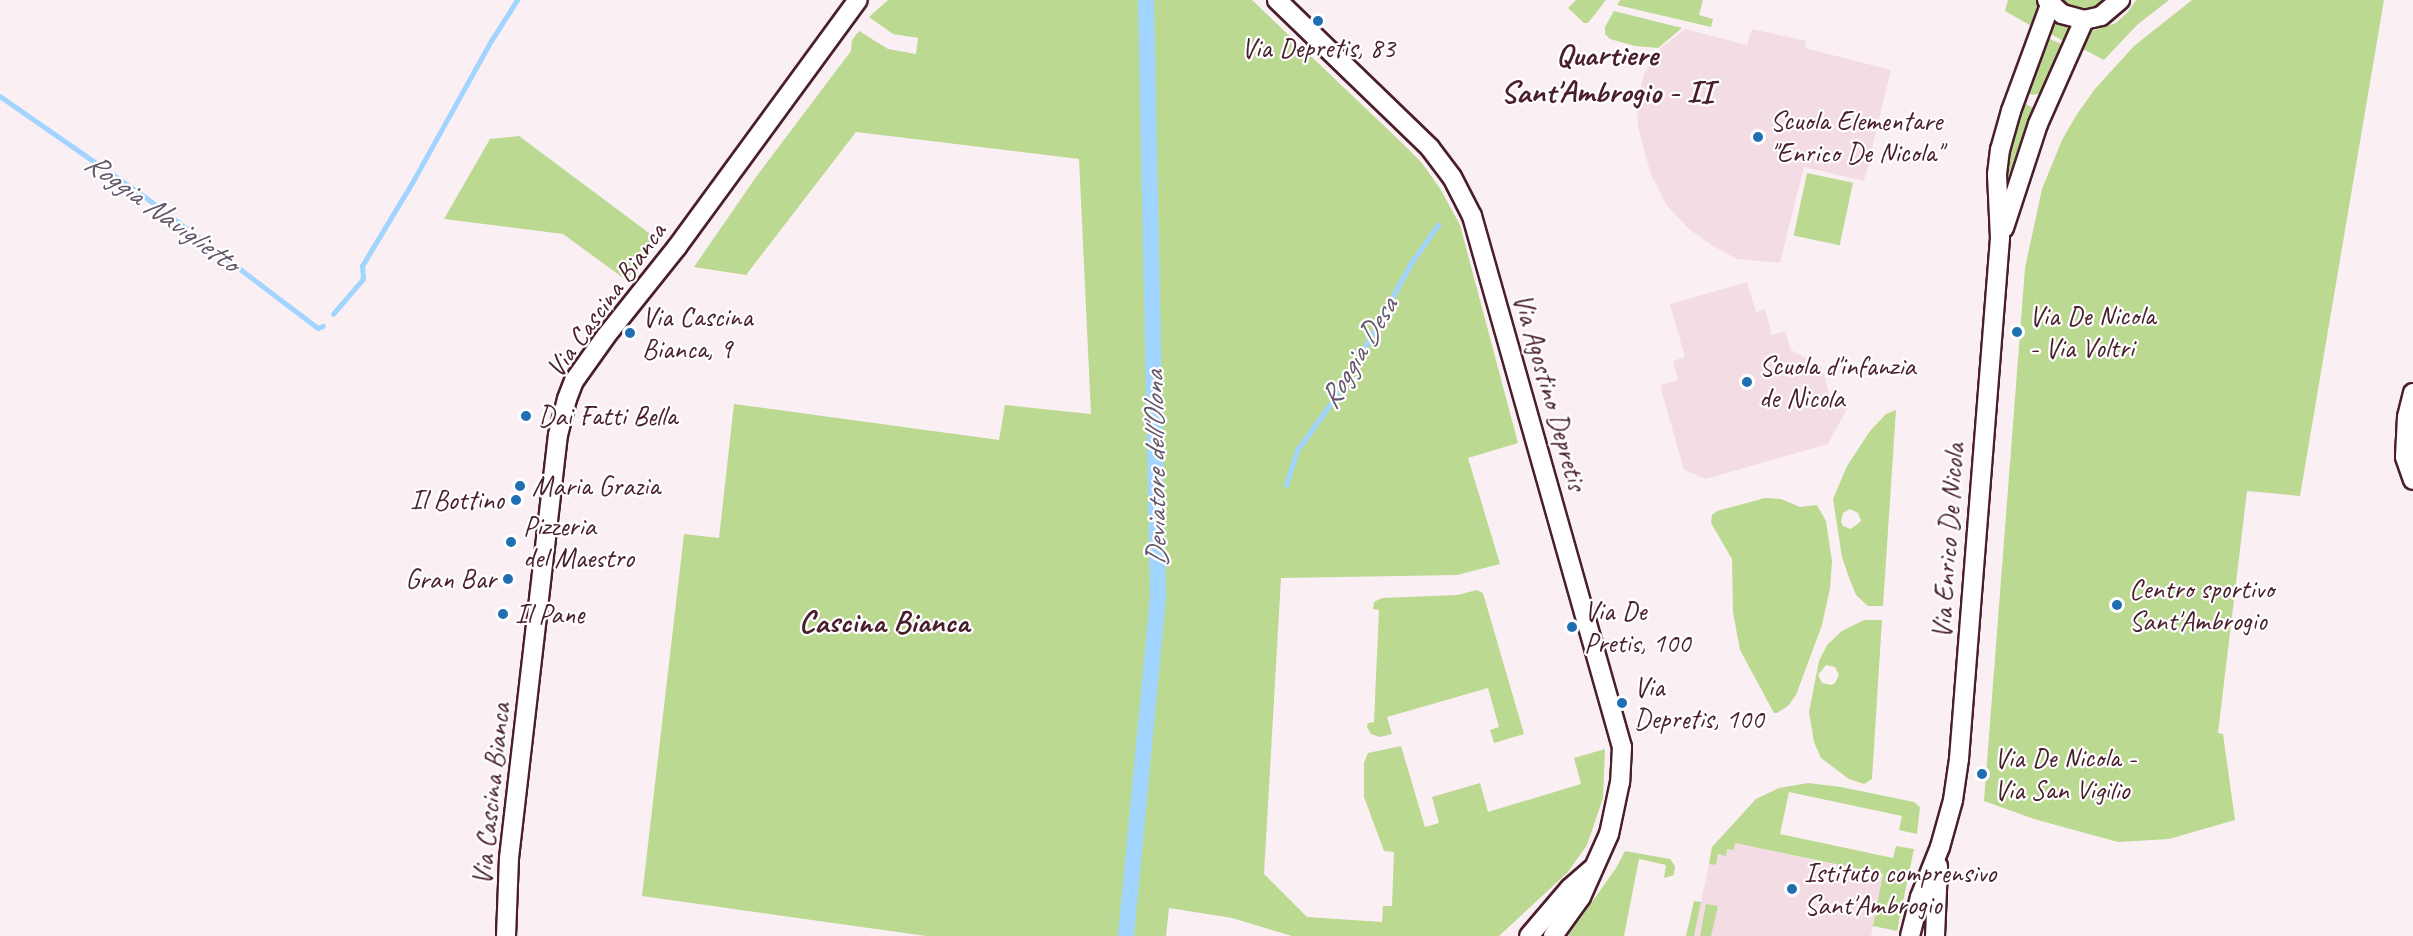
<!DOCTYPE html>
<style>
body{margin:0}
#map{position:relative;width:2413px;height:936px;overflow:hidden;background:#faeff3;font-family:Caveat,sans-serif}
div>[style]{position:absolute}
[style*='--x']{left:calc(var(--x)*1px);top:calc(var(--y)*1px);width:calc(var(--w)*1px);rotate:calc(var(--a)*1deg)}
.built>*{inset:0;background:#f4dce5}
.green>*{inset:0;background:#bcd991;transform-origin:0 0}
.stream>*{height:4.5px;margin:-2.25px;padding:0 2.25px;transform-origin:2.25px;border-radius:2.25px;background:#a1d5ff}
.canal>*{height:16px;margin:-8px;padding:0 8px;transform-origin:8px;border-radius:8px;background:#a1d5ff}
.roads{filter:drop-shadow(2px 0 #4a1f2b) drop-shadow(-2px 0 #4a1f2b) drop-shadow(0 2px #4a1f2b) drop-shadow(0 -2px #4a1f2b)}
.minor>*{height:18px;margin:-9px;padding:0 9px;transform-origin:9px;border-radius:9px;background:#fff}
.dots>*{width:16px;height:16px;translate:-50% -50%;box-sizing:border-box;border:3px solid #fff;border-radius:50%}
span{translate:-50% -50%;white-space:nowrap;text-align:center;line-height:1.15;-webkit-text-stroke:4.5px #fff;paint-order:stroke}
.poi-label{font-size:28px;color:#4a1f2b}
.left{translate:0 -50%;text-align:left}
.right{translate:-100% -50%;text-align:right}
.street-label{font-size:28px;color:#4a1f2b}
.water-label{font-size:30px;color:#64566b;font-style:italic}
.quarter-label{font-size:32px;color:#4a1f2b;font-weight:700}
</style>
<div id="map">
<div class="built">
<i style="clip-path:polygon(1685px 29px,1747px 45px,1752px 29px,1806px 41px,1805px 48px,1891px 70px,1864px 181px,1804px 167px,1780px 263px,1737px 259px,1713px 246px,1689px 229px,1668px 207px,1651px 175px,1638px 127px,1637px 101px,1644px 74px,1661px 48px)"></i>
<i style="clip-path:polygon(1747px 282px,1756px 312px,1765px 309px,1772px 335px,1785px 331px,1791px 350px,1822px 367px,1829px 394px,1849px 405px,1828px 444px,1706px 479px,1684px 470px,1660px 385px,1678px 380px,1673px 361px,1685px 357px,1670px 304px)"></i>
<i style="clip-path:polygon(1735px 843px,1884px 875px,1871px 936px,1694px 936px,1709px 864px,1716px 865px,1718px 854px)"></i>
</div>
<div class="green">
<i style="clip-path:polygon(888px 0,1252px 0,1400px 141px,1422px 163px,1441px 190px,1460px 225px,1518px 443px,1468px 458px,1500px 564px,1457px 575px,1281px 578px,1264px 874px,1307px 917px,1382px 922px,1383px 906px,1392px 906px,1394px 852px,1384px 851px,1364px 797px,1364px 763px,1368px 753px,1401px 746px,1425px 827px,1439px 823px,1432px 797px,1480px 783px,1488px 812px,1581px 784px,1574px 758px,1605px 749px,1603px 798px,1587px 845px,1568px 872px,1499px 936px,1292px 936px,1232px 918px,1169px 908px,1166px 936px,926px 936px,642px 896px,684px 534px,719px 538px,734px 404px,999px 440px,1005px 405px,1091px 414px,1079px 159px,856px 132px,746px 275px,694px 267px,756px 177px,851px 51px,852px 40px,859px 31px,888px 49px,916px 54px,918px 38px,893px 34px,869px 17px)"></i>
<i style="clip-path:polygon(1576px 0,1606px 0,1588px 23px,1584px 23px,1568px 8px)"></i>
<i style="clip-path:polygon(1620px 0,1703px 0,1699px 15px,1713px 19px,1711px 27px,1617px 5px)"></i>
<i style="clip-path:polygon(2008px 0,2037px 0,2038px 18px,2035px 28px,2005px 11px)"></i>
<i style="clip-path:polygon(2061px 0,2110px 0,2090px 11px,2070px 7px)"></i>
<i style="clip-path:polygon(2136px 0,2169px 0,2137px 25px,2104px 60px,2079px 47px,2089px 32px,2116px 23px,2128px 12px)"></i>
<i style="clip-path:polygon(2192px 0,2384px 0,2300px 496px,2247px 491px,2218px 733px,2223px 734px,2235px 820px,2169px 839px,2118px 842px,2034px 819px,1984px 801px,2025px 268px,2042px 189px,2062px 140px,2077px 114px,2095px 89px,2134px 46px)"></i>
<i style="clip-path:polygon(1614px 11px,1682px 28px,1658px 48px,1635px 46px,1610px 39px,1605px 34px,1605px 27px)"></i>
<i style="left:2051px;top:18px;width:23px;height:14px;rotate:29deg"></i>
<i style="clip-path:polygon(2043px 36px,2064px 45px,2042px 93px,2032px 95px,2027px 92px)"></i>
<i style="clip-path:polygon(2022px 102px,2035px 109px,2005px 185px,2005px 157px)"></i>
<i style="clip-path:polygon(519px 136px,657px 239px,626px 280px,563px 234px,444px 219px,490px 139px)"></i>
<i style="left:1807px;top:173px;width:47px;height:64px;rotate:12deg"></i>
<i style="clip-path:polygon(evenodd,1896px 410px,1883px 606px,1868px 606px,1856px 595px,1848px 575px,1842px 557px,1833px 499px,1847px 466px,1870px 431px,1886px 414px,1896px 410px,1850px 509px,1858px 513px,1861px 521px,1851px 529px,1843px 526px,1841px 522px,1843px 513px,1850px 509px)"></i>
<i style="clip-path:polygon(1765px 498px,1781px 499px,1800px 507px,1817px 505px,1826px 521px,1832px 561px,1830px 588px,1822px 625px,1796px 695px,1788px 706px,1777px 713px,1774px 713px,1740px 650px,1733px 612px,1732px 559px,1711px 523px,1712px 515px,1717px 511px)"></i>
<i style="clip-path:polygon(1477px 590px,1483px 593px,1524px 734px,1494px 743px,1490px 730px,1499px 727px,1488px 688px,1387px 717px,1392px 734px,1380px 737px,1371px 734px,1367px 727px,1368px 723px,1374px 722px,1379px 610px,1373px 609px,1374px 602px,1382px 598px,1457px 595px)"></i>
<i style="clip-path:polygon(evenodd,1864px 620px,1882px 620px,1872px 779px,1864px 784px,1849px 779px,1821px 758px,1814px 742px,1809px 712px,1819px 661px,1827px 645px,1842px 631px,1864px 620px,1826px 665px,1835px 667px,1839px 675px,1835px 683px,1831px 685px,1822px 683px,1818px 675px,1826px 665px)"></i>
<i style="clip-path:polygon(1808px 783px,1841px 787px,1914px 802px,1920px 807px,1917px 834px,1899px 830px,1902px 816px,1789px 792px,1780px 834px,1893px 858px,1896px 846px,1914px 849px,1897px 931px,1873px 926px,1883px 874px,1735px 843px,1734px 850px,1727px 849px,1726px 856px,1718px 854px,1716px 865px,1709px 864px,1712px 847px,1756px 799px,1779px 788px)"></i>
<i style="clip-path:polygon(1625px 851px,1670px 859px,1675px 866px,1674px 875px,1664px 878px,1666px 865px,1639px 859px,1624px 936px,1568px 936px,1616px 868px)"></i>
<i style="clip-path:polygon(1694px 901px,1701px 902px,1694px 936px,1686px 936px)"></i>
<i style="clip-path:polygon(1706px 904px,1718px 906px,1711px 936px,1700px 936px)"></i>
</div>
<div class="stream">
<i style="--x:0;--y:96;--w:175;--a:34.8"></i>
<i style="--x:144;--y:196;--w:218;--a:37.2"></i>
<i style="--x:318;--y:328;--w:5;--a:-22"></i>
<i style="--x:333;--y:314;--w:46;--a:-49.4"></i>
<i style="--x:363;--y:279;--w:13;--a:-94"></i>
<i style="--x:362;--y:266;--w:99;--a:-59"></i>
<i style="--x:413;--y:181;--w:160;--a:-60.9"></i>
<i style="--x:491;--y:41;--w:49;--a:-57.6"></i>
<i style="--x:1286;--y:485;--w:38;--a:-72"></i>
<i style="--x:1298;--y:449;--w:57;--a:-54.3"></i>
<i style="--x:1331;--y:403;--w:68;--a:-58.9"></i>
<i style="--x:1366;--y:345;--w:94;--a:-61.2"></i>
<i style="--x:1411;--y:263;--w:47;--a:-54.6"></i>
</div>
<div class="canal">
<i style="--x:1126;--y:936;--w:342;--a:-84.6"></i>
<i style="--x:1158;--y:595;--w:595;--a:-91.16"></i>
</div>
<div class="roads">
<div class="minor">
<i style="--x:1277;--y:0;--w:213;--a:44"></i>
<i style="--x:1430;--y:148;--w:36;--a:53"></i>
<i style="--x:1452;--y:177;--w:44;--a:62.9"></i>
<i style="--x:1472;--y:216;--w:552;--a:74.23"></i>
<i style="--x:1622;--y:747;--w:35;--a:93"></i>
<i style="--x:1620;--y:782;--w:53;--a:101.9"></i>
<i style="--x:1609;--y:834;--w:69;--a:114"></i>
<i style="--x:1581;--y:897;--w:48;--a:125.7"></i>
<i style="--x:2047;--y:0;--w:21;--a:43"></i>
<i style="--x:2062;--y:14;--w:23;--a:15"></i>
<i style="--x:2084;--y:20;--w:17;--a:-13"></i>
<i style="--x:2101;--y:16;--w:25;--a:-40"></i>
<i style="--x:2004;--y:228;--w:109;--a:-71.9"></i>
<i style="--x:2038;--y:124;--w:114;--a:-66.1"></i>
<i style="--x:2413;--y:393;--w:25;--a:104"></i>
<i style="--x:2407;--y:417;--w:40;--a:92.9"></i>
<i style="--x:2405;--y:457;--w:24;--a:71"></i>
<i style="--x:506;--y:936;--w:78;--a:-87.8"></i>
<i style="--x:509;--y:858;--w:426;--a:-83.4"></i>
<i style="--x:558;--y:435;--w:37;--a:-76"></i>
<i style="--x:567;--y:399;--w:19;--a:-69"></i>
<i style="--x:574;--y:381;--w:55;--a:-54.6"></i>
<i style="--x:606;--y:336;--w:114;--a:-51.4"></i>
<i style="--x:677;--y:247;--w:306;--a:-53.8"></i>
<i style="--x:1529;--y:936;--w:63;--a:-49.5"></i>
<i style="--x:1570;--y:888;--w:29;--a:-41"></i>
<i style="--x:1910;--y:936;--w:40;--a:-75.6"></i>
<i style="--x:1920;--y:897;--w:54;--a:-68.2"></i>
<i style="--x:1940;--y:847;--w:49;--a:-74.5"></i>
<i style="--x:1953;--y:800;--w:41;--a:-81.7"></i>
<i style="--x:1959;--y:759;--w:523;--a:-85.5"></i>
<i style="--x:2000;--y:238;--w:64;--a:-92.7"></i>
<i style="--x:1997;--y:174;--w:24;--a:-83"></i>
<i style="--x:2000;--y:150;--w:41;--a:-74.2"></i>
<i style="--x:2011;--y:111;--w:113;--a:-69.8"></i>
<i style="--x:1935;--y:936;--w:70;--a:-87.5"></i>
</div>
</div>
<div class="dots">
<i style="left:1318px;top:21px;background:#1f6fb2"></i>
<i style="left:1758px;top:137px;background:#1f6fb2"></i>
<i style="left:2017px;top:332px;background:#1f6fb2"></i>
<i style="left:630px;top:333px;background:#1f6fb2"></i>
<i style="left:1747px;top:382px;background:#1f6fb2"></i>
<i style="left:526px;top:416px;background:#1f6fb2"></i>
<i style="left:520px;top:486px;background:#1f6fb2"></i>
<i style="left:516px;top:500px;background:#1f6fb2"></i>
<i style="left:511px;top:542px;background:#1f6fb2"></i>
<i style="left:508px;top:579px;background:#1f6fb2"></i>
<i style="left:2117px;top:605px;background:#1f6fb2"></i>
<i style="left:503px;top:614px;background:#1f6fb2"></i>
<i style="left:1572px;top:627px;background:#1f6fb2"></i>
<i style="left:1622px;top:703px;background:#1f6fb2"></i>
<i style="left:1982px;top:774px;background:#1f6fb2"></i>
<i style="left:1792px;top:889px;background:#1f6fb2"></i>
</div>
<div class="poi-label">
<span style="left:1318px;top:48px">Via Depretis, 83</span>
<span class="left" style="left:1770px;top:137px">Scuola Elementare<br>"Enrico De Nicola"</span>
<span class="left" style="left:2029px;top:332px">Via De Nicola<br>- Via Voltri</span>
<span class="left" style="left:642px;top:333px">Via Cascina<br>Bianca, 9</span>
<span class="left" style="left:1759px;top:382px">Scuola d'infanzia<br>de Nicola</span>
<span class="left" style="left:538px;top:416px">Dai Fatti Bella</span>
<span class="left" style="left:532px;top:486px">Maria Grazia</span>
<span class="right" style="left:504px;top:500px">Il Bottino</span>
<span class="left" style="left:523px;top:542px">Pizzeria<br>del Maestro</span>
<span class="right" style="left:496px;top:579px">Gran Bar</span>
<span class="left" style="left:2129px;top:605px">Centro sportivo<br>Sant'Ambrogio</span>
<span class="left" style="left:1584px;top:627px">Via De<br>Pretis, 100</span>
<span class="left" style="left:515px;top:614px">Il Pane</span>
<span class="left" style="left:1634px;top:703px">Via<br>Depretis, 100</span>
<span class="left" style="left:1994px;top:774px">Via De Nicola -<br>Via San Vigilio</span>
<span class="left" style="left:1804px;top:889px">Istituto comprensivo<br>Sant'Ambrogio</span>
</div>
<div class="street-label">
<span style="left:606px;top:300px;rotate:-54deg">Via Cascina Bianca</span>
<span style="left:1550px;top:392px;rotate:74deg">Via Agostino Depretis</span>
<span style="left:1948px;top:541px;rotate:-86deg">Via Enrico De Nicola</span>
<span style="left:491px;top:794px;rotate:-84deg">Via Cascina Bianca</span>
</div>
<div class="water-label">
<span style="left:162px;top:212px;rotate:36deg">Roggia Naviglietto</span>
<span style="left:1358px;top:353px;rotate:-59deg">Roggia Desa</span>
<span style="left:1155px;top:469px;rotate:-91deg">Deviatore dell'Olona</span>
</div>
<div class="quarter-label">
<span style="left:1607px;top:74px">Quartiere<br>Sant'Ambrogio - II</span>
<span style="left:884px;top:622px">Cascina Bianca</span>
</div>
</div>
